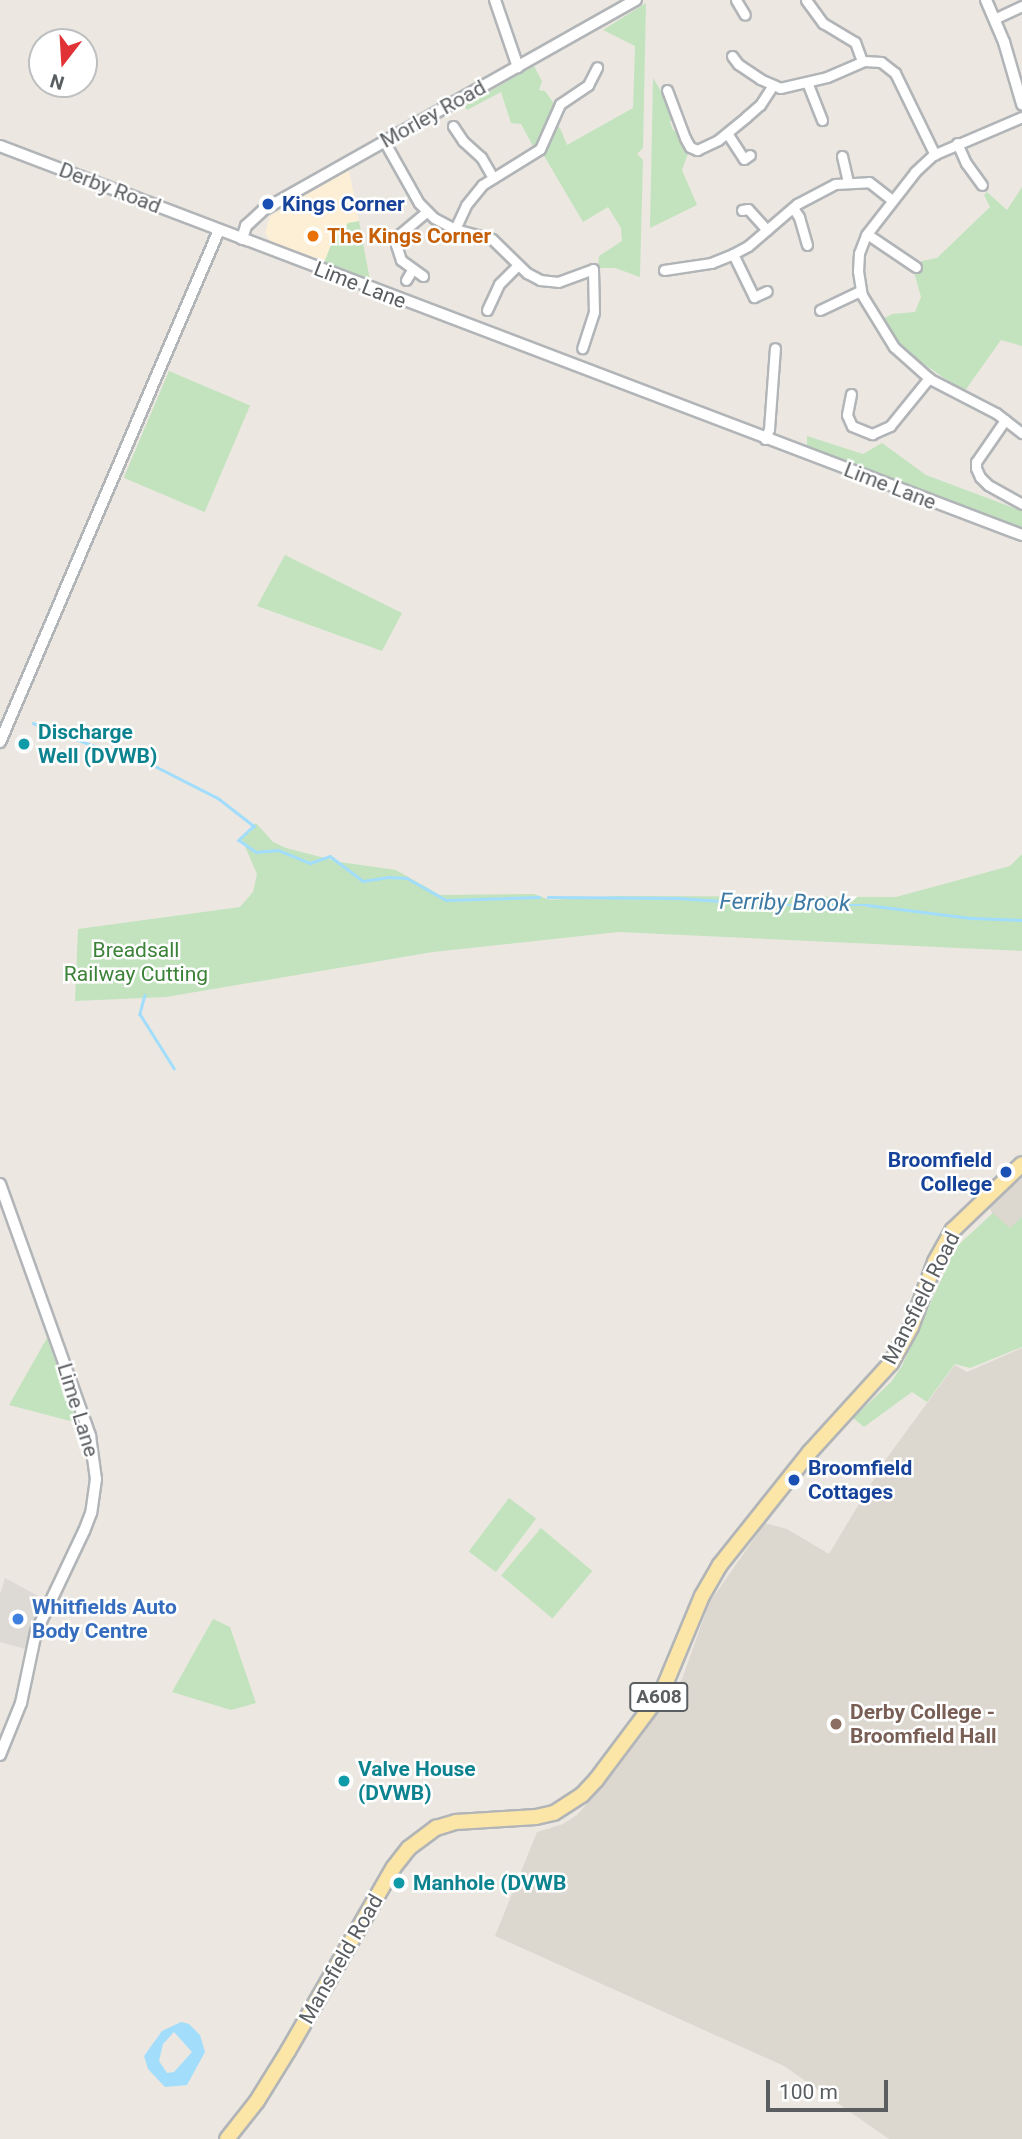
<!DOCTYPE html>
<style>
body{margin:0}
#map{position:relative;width:1022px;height:2139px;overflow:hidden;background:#ece8e1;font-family:Roboto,sans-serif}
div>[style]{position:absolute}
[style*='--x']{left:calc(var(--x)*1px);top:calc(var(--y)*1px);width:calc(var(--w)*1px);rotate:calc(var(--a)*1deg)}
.commercial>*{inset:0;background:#fcefd6}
.industrial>*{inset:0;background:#dddad6}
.education>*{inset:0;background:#dcd7cf}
.green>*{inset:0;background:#c2e3be;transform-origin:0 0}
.water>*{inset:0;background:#a2ddfb}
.stream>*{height:2.5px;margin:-1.25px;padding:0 1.25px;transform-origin:1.25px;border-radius:1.25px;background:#a2ddfb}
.roads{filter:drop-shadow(2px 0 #b2b5b8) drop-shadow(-2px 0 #b2b5b8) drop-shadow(0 2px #b2b5b8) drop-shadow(0 -2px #b2b5b8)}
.minor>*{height:9px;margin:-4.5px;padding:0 4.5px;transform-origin:4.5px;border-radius:4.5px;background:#fff}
.tertiary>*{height:10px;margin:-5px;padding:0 5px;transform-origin:5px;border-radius:5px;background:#fff}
.primary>*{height:14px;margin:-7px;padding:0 7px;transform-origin:7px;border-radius:7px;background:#fbe5a7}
.dots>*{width:19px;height:19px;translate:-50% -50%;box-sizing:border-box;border:4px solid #fff;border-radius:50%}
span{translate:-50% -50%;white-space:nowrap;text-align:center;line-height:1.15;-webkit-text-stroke:5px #fff;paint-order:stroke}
.shield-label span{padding:2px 5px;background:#fff;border:2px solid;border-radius:5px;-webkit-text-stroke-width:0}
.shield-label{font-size:19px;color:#5a5e61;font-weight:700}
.street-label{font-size:21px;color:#5a5e61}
.transit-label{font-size:21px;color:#164399;font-weight:700}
.left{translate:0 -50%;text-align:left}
.right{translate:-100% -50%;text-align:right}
.food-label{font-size:21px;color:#c56008;font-weight:700}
.culture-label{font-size:21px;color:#0d838f;font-weight:700}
.park-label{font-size:21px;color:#3c8238}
.shop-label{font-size:21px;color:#366cbe;font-weight:700}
.education-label{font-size:21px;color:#785e54;font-weight:700}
.water-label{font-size:23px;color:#3e7aa3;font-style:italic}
.north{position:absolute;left:28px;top:28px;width:70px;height:70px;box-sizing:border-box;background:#fff;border:2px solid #bdbfc0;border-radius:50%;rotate:197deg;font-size:19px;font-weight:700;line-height:28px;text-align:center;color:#5a5e61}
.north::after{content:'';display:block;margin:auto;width:24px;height:32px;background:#e13236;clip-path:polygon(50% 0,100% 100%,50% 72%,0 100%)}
.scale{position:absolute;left:766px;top:2080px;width:122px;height:32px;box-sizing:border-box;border:4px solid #5a5e61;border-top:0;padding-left:9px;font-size:21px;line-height:24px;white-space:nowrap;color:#5a5e61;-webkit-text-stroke:5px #fff;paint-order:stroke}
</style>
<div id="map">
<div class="commercial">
<i style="clip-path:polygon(349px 170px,370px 280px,271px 242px,265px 233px,270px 216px)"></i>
</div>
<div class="industrial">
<i style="clip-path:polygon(5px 1578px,44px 1599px,25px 1649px,0 1642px,0 1594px)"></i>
</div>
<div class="education">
<i style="clip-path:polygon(1022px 1178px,1022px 1281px,989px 1206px)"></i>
<i style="clip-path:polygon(1022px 1348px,1022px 2139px,889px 2139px,784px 2066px,495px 1936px,537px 1832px,563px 1824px,577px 1815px,616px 1770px,682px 1679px,709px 1603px,765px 1523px,787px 1529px,829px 1554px,886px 1459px,955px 1365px,967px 1372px)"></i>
</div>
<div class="green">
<i style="clip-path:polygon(646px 3px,643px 148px,637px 154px,643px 160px,640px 277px,615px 268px,598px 268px,599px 256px,622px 241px,621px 228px,608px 207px,583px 222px,543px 154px,554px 124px,560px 128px,567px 145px,633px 108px,635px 46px,603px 30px)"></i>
<i style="clip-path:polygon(534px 66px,542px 81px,539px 90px,545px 91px,555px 105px,538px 145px,533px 146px,521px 124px,511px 123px,501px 92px,467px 110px,464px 106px)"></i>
<i style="clip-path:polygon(653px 78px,675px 114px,670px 122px,673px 130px,680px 133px,689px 151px,682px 170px,697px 205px,650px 228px)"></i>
<i style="clip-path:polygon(1022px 187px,1022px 346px,1001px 340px,964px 392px,907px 352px,881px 320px,892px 314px,915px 312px,921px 297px,914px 272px,922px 261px,937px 258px,990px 207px,984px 195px,987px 192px,1007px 210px)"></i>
<i style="clip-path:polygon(359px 221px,370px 280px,324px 263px,332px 242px,348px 223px)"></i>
<i style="left:169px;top:371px;width:88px;height:116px;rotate:23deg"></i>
<i style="clip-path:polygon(807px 436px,863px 454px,882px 443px,926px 475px,1022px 511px,1022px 529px,807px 450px)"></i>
<i style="clip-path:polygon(285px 555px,402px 613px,382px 651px,257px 606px)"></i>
<i style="clip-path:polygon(256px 823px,273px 842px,286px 848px,340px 862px,396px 870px,440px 895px,534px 894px,550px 900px,618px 896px,896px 897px,1010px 866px,1022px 854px,1022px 951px,618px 932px,433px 952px,166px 997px,75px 1001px,78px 929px,240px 907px,253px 892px,257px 874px,241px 837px)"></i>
<i style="clip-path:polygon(993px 1213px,1010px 1228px,1022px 1217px,1022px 1347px,970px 1368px,955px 1364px,927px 1402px,912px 1392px,864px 1427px,853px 1418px,891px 1382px,902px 1366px,956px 1247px)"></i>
<i style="clip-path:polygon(47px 1338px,78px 1423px,9px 1405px)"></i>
<i style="left:509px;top:1498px;width:34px;height:67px;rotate:37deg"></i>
<i style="left:541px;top:1528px;width:67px;height:62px;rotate:40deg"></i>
<i style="clip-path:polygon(213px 1619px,230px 1627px,256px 1703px,231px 1710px,172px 1692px)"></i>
</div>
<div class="water">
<i style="clip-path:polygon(evenodd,181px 2022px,189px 2024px,200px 2035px,205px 2052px,187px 2085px,165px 2087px,148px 2069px,144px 2056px,162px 2031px,181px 2022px,174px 2032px,192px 2052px,174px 2072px,167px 2073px,159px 2061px,163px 2044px,174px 2032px)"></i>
</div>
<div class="stream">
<i style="--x:33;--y:723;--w:114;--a:20.5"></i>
<i style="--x:140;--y:763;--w:5;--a:-22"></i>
<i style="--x:145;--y:761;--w:82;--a:26.9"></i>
<i style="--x:218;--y:798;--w:46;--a:37.9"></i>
<i style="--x:254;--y:826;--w:21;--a:137"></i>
<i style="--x:239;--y:840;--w:21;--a:35"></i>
<i style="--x:256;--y:852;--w:22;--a:-5"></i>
<i style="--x:278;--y:850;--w:35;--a:22"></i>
<i style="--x:310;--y:863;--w:21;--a:-19"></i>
<i style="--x:330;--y:856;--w:41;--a:37.1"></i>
<i style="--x:363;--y:881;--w:24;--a:-9"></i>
<i style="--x:387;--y:877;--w:20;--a:3"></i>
<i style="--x:407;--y:878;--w:45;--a:29.4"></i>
<i style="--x:446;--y:900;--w:93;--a:-1.8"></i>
<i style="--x:548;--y:897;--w:130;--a:0.4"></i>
<i style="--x:678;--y:898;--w:100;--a:4"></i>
<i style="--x:778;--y:905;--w:89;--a:0"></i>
<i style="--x:867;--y:905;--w:106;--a:7.1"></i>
<i style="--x:972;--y:918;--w:50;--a:2.3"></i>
<i style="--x:145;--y:995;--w:20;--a:105"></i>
<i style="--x:140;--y:1014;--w:64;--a:57.8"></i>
</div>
<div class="roads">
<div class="minor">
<i style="--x:736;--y:0;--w:17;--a:59"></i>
<i style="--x:806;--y:0;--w:29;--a:54"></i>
<i style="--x:823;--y:23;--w:37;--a:31"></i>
<i style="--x:855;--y:42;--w:20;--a:70"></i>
<i style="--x:994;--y:19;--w:31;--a:-25"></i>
<i style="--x:732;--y:56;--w:10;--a:53"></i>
<i style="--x:738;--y:64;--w:27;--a:34"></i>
<i style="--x:760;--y:79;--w:22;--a:24"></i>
<i style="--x:780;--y:88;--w:48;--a:-13.2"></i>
<i style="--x:827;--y:77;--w:40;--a:-23.4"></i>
<i style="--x:864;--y:61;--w:17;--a:3"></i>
<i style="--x:881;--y:62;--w:18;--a:38"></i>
<i style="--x:895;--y:73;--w:91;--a:64"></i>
<i style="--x:807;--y:82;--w:41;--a:68.5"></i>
<i style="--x:667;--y:90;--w:51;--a:69.4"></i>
<i style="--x:685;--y:138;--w:10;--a:61"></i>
<i style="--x:690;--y:147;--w:8;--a:23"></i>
<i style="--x:697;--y:150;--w:23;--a:-25"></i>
<i style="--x:718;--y:140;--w:36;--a:-39"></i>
<i style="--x:746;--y:117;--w:18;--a:-41"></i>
<i style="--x:760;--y:105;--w:24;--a:-57"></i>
<i style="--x:1022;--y:117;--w:97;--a:156.9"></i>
<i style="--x:933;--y:155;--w:25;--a:137"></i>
<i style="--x:915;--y:172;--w:80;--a:127.9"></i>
<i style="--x:866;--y:235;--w:19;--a:111"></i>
<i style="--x:859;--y:253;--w:18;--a:93"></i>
<i style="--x:858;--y:271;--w:24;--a:81"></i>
<i style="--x:862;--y:295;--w:61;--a:58.4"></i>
<i style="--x:894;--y:347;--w:48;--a:41.6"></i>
<i style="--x:930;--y:379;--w:74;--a:27.3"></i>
<i style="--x:996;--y:413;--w:33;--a:38"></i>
<i style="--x:453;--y:126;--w:18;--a:56"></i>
<i style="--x:463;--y:141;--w:24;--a:42"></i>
<i style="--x:481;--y:157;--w:24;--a:60"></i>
<i style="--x:727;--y:133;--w:31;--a:57"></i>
<i style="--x:744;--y:159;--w:7;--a:-34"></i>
<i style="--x:384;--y:141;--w:71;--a:60.6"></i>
<i style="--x:419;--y:203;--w:21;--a:45"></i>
<i style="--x:434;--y:218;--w:24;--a:28"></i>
<i style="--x:455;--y:229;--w:38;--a:15"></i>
<i style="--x:492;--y:239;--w:49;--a:44.2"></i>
<i style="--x:527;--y:273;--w:15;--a:28"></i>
<i style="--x:540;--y:280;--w:18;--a:6"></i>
<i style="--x:558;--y:282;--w:37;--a:-20"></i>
<i style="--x:593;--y:269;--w:43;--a:88.7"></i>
<i style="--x:594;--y:312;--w:38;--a:108"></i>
<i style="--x:957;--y:143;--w:22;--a:66"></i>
<i style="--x:966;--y:163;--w:27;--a:54"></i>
<i style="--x:842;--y:156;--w:26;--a:77"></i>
<i style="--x:793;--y:208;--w:11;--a:56"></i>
<i style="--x:799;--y:217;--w:29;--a:74"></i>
<i style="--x:742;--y:210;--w:6;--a:-9"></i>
<i style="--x:748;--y:209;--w:28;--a:48"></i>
<i style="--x:455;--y:229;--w:26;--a:-65"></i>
<i style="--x:466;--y:205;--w:26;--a:-51"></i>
<i style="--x:482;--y:185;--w:68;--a:-31.8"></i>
<i style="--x:540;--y:149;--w:49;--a:-66"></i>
<i style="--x:560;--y:104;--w:34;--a:-34"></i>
<i style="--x:588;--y:85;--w:20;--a:-63"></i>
<i style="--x:867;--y:234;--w:59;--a:34"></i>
<i style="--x:733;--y:254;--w:48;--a:64"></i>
<i style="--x:754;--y:297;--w:14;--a:-25"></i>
<i style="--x:664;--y:270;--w:48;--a:-8.5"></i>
<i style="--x:711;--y:263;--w:24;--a:-22"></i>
<i style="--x:733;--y:254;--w:17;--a:-28"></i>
<i style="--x:748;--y:246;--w:65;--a:-40.6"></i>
<i style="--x:797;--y:204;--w:43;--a:-27.8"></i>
<i style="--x:835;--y:184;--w:34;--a:-3"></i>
<i style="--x:869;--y:182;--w:29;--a:38"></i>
<i style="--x:423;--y:276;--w:27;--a:-144"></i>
<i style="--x:401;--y:260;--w:16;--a:-108"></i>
<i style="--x:396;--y:245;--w:12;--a:-70"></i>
<i style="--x:400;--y:234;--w:34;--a:-40"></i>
<i style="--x:406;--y:280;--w:12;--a:-59"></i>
<i style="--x:487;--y:310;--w:29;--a:-65"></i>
<i style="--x:499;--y:284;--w:27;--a:-45"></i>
<i style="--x:820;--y:310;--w:44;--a:-25.4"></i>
<i style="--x:851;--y:394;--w:21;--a:101"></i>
<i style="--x:847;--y:415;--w:12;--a:66"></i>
<i style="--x:852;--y:426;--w:22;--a:22"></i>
<i style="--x:872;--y:434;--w:20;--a:-24"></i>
<i style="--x:890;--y:426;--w:62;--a:-50.9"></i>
<i style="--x:1005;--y:420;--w:51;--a:124.6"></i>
<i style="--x:976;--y:462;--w:6;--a:90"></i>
<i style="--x:976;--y:468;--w:10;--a:66"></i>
<i style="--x:980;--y:477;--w:11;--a:45"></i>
<i style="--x:988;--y:485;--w:39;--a:29"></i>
<i style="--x:765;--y:439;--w:11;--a:-68"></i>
<i style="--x:769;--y:429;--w:81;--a:-85.8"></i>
</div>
<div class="tertiary">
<i style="--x:495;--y:0;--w:71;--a:71.1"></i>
<i style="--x:986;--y:0;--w:46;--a:66.8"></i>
<i style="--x:1004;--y:42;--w:65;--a:73.8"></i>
<i style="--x:0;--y:146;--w:1094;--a:20.84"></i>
<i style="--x:242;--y:239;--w:14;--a:-73"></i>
<i style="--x:246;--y:226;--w:23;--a:-43"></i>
<i style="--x:263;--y:210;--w:428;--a:-29.4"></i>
<i style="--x:0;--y:742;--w:557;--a:-66.84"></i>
<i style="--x:0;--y:1184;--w:268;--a:70.3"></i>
<i style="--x:90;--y:1436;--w:43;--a:82.1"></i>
<i style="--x:96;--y:1479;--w:34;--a:98"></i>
<i style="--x:91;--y:1513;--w:19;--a:111"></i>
<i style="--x:84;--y:1531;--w:112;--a:115.4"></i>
<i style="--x:36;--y:1632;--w:73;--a:101.9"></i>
<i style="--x:21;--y:1703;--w:56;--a:112"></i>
</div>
<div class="primary">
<i style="--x:227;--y:2139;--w:48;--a:-51.7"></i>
<i style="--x:257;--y:2101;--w:59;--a:-58.2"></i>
<i style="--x:288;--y:2051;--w:212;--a:-60.1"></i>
<i style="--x:394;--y:1867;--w:24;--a:-52"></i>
<i style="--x:409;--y:1848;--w:34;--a:-37"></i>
<i style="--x:436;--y:1828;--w:21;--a:-17"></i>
<i style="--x:456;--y:1822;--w:80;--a:-3.6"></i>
<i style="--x:536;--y:1817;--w:18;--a:-13"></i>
<i style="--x:554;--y:1813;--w:33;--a:-33"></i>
<i style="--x:582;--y:1795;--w:21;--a:-47"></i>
<i style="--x:596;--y:1780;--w:110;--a:-53.1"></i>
<i style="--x:662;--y:1692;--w:104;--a:-67.4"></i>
<i style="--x:702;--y:1596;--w:36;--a:-60"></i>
<i style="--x:720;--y:1565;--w:143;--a:-51.5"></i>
<i style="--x:809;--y:1453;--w:122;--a:-47.7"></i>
<i style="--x:891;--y:1363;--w:41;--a:-60.9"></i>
<i style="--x:911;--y:1327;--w:69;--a:-69.7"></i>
<i style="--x:935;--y:1262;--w:37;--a:-61"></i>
<i style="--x:953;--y:1230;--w:95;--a:-43.7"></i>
</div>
</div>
<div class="dots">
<i style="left:268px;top:204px;background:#1a4fb4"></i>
<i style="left:313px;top:236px;background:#e8710a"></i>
<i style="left:24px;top:744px;background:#0f9aa8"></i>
<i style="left:1006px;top:1172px;background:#1a4fb4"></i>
<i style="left:794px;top:1480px;background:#1a4fb4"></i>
<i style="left:18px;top:1619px;background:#3f7fe0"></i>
<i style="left:836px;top:1724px;background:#8d6e63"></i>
<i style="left:344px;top:1781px;background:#0f9aa8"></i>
<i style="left:399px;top:1883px;background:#0f9aa8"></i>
</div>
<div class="shield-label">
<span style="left:659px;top:1697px">A608</span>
</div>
<div class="street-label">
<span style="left:433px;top:114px;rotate:-29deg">Morley Road</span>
<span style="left:110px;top:188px;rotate:21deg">Derby Road</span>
<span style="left:360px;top:285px;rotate:21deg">Lime Lane</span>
<span style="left:890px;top:486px;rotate:21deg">Lime Lane</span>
<span style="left:921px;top:1298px;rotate:-63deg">Mansfield Road</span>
<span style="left:78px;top:1410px;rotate:73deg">Lime Lane</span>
<span style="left:341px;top:1959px;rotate:-60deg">Mansfield Road</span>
</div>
<div class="transit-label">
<span class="left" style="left:282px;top:204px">Kings Corner</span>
<span class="right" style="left:992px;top:1172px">Broomfield<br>College</span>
<span class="left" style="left:808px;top:1480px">Broomfield<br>Cottages</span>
</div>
<div class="food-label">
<span class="left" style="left:327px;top:236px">The Kings Corner</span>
</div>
<div class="culture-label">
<span class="left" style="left:38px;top:744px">Discharge<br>Well (DVWB)</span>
<span class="left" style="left:358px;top:1781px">Valve House<br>(DVWB)</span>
<span class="left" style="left:413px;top:1883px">Manhole (DVWB</span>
</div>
<div class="park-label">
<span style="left:136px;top:962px">Breadsall<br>Railway Cutting</span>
</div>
<div class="shop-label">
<span class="left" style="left:32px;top:1619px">Whitfields Auto<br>Body Centre</span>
</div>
<div class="education-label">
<span class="left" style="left:850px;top:1724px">Derby College -<br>Broomfield Hall</span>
</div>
<div class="water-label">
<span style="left:785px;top:903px;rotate:1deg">Ferriby Brook</span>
</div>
<div class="north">N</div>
<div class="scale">100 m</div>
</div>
